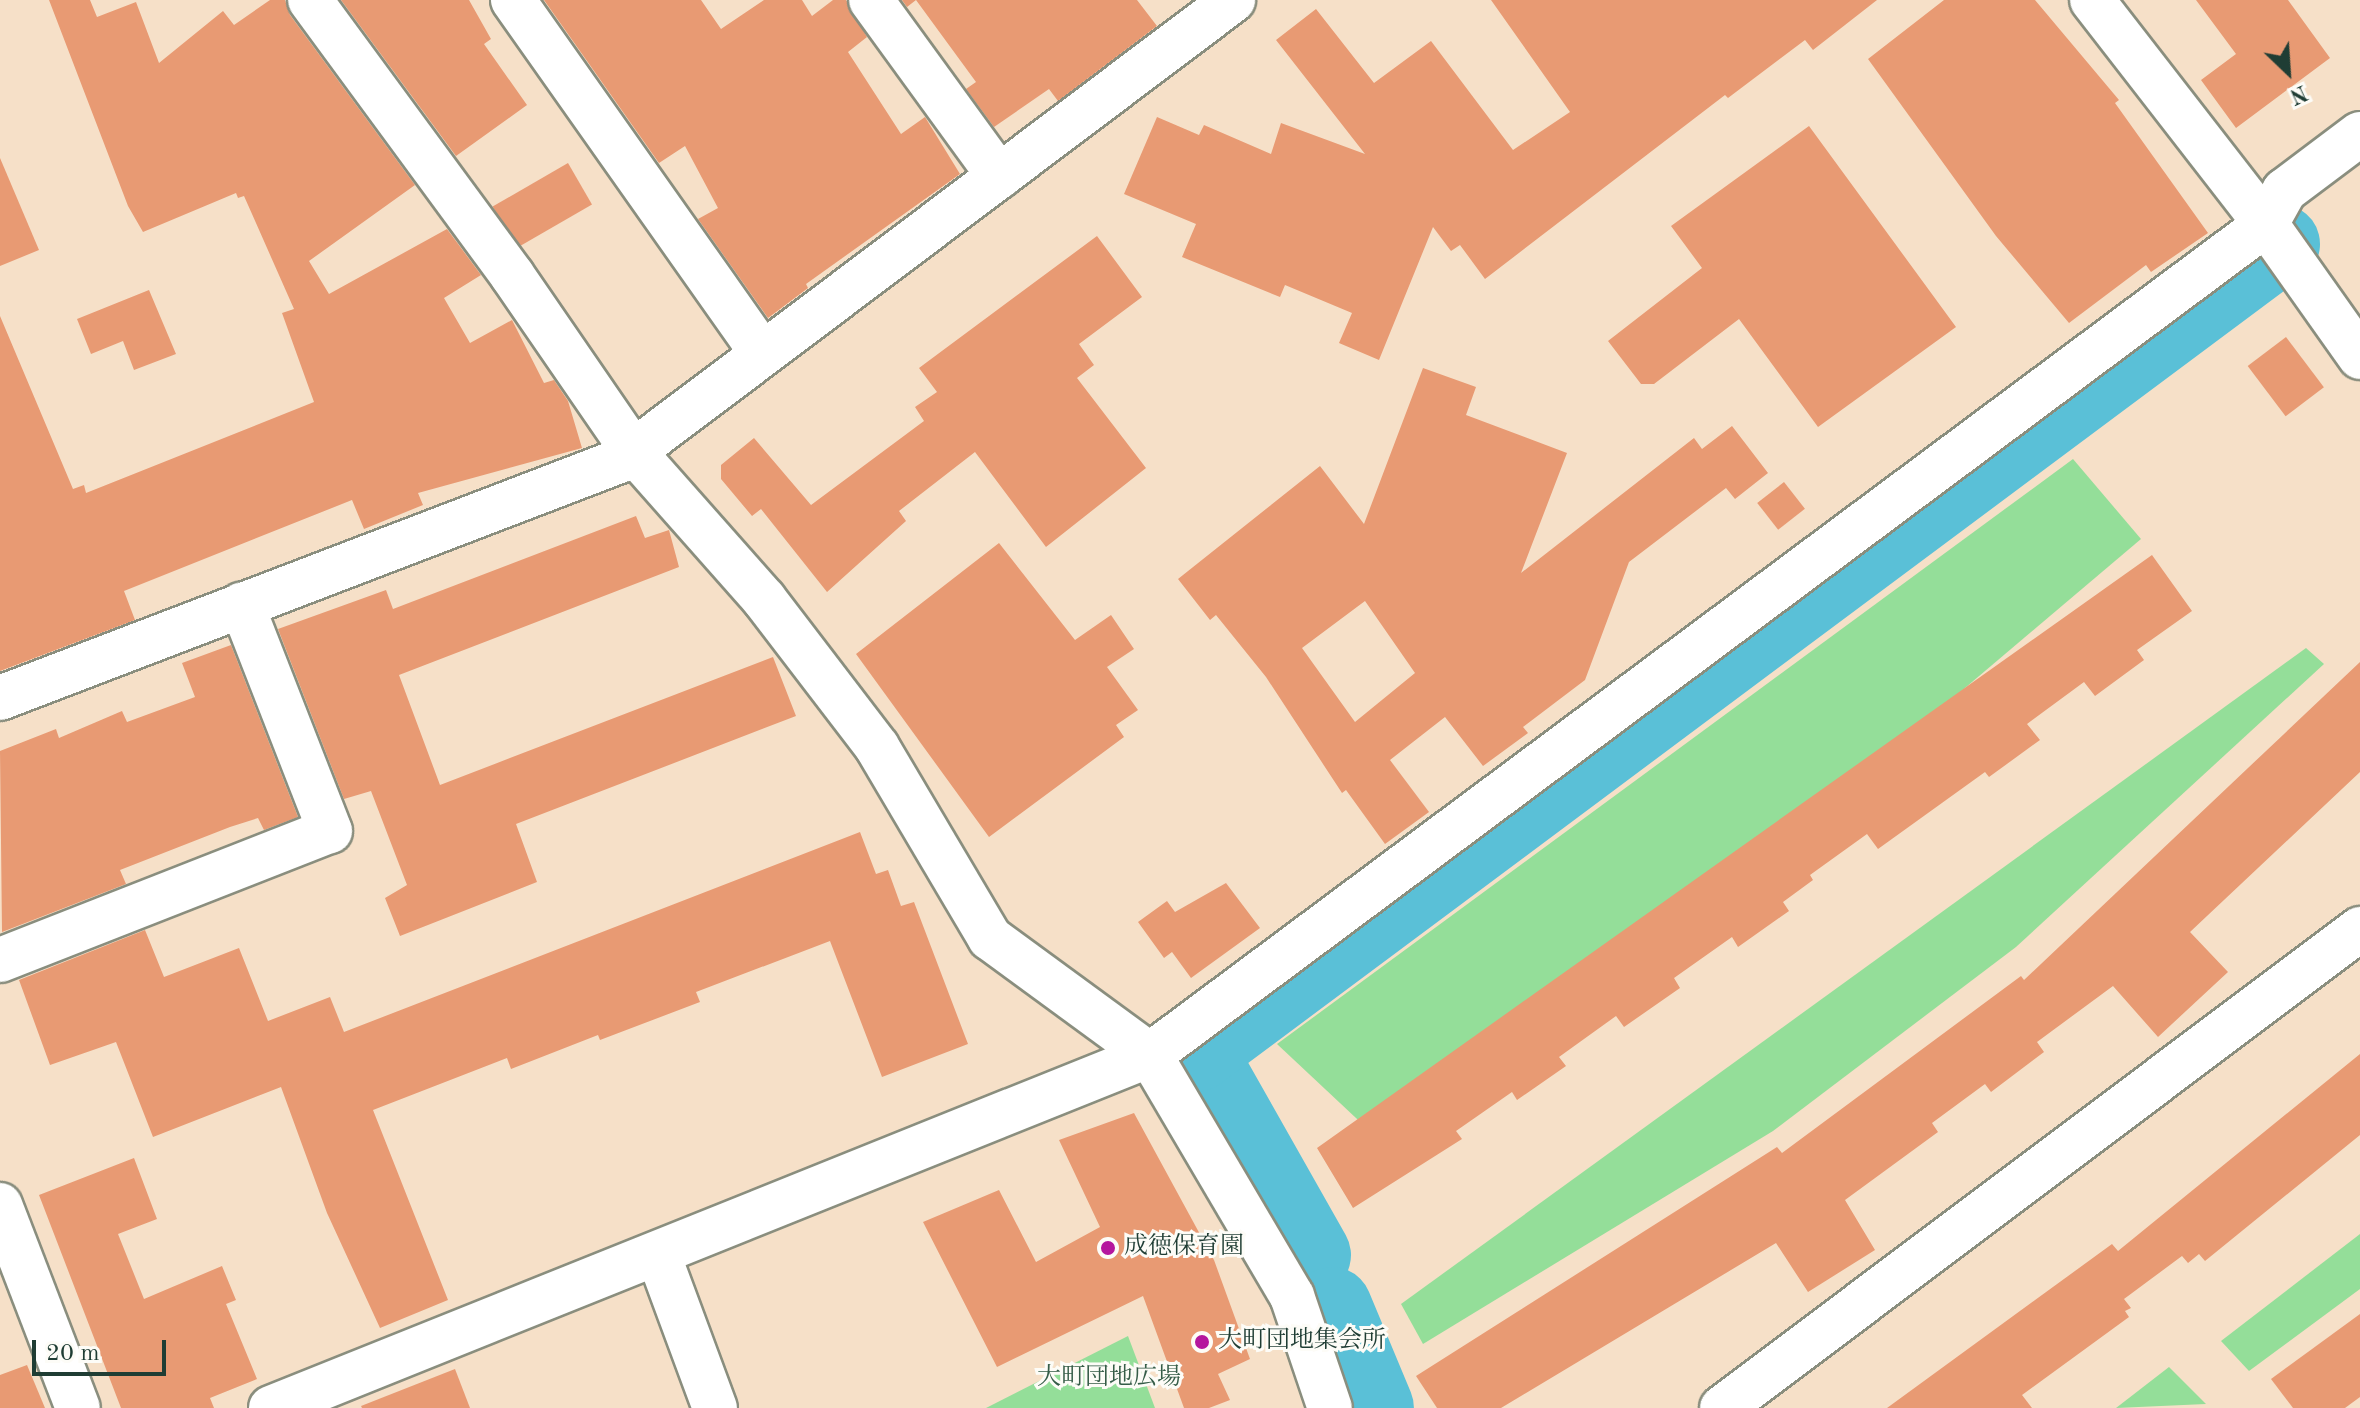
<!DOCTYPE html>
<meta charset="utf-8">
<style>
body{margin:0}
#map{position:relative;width:2360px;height:1408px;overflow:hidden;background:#f6e0c8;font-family:"Old Standard TT","Noto Serif JP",serif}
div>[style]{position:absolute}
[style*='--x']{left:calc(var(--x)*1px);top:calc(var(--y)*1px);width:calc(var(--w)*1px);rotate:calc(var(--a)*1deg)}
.green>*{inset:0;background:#94de99}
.river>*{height:80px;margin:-40px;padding:0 40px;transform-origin:40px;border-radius:40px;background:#5ac0d7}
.building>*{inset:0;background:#e89a73;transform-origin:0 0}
.roads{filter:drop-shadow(2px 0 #8a8e7e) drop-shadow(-2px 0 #8a8e7e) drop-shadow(0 2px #8a8e7e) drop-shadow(0 -2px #8a8e7e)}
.minor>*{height:44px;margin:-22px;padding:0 22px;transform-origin:22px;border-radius:22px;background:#fff}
.tertiary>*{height:44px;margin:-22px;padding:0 22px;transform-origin:22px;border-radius:22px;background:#fff}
.dots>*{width:22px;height:22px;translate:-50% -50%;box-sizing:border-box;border:4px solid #fdfcf7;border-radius:50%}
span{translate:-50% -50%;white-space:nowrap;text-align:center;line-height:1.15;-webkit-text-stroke:6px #fdfcf7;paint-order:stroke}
.poi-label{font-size:24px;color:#1f3d34}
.left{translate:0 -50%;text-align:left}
.park-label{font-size:24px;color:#365d48}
.north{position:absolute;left:2248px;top:32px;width:80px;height:80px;-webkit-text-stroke:6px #fdfcf7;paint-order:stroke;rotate:155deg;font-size:22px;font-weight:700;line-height:32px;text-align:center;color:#1f3d34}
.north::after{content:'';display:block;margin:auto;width:28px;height:36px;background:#1f3d34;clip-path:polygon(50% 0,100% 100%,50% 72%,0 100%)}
.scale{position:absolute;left:32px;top:1340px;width:134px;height:36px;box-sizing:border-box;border:4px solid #1f3d34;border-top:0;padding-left:10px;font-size:24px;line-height:28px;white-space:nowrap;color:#1f3d34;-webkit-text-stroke:6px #fdfcf7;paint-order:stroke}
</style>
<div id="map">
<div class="green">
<i style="clip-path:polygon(2073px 459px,2141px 539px,1404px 1163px,1277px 1044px)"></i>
<i style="clip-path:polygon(2306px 648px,2324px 664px,2016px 947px,1773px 1131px,1423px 1344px,1401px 1304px)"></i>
<i style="clip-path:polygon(2360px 1234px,2360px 1289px,2249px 1371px,2221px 1341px)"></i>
<i style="clip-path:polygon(1128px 1336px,1155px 1408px,986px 1408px)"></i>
<i style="clip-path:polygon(2169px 1367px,2206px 1404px,2116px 1408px)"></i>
</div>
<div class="river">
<i style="--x:1311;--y:1255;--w:233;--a:-119.5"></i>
<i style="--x:1196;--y:1052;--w:1352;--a:-36.7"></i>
<i style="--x:1332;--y:1307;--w:109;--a:67.4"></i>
</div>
<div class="building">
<i style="clip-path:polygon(49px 0,90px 0,97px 17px,136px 2px,159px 63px,223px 11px,234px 25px,270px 0,285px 0,290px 15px,415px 185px,309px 261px,329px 294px,447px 229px,481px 275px,444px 298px,470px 343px,512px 320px,544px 383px,554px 380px,568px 401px,582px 448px,418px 493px,423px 505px,364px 529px,352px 500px,124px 591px,135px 620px,0 671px,0 316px,73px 489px,84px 485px,86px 493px,314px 402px,282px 313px,294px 309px,244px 196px,238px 198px,236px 193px,143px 232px,128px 206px)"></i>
<i style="clip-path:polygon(341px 0,469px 0,491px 39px,484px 44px,527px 105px,456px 156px)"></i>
<i style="clip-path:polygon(544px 0,701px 0,721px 29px,764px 0,802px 0,812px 16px,833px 0,846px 0,867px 37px,848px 52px,901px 134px,925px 117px,960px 174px,806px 284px,808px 288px,768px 318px,698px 219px,718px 208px,685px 146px,659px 163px)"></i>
<i style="clip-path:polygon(902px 0,1137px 0,1157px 26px,1058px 101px,1049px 89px,994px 127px,966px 89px,976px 82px,916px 0,907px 7px)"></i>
<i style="clip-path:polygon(1491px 0,1877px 0,1813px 50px,1805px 40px,1728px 98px,1725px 95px,1485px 279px,1460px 245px,1451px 251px,1433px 227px,1379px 360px,1339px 343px,1352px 313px,1285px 285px,1280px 297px,1182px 257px,1196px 224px,1124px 194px,1157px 117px,1199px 135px,1204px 125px,1271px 154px,1281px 123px,1365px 154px,1276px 40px,1316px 9px,1374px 83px,1431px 41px,1513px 150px,1570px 112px)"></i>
<i style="clip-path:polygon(1944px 0,2035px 0,2119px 100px,2115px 103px,2208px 233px,2151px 272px,2146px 265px,2069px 323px,1996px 236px,1868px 59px)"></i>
<i style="clip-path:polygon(2196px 0,2288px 0,2330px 58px,2236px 128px,2201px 80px,2236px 54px)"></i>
<i style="clip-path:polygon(1809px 126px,1956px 327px,1818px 427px,1739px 319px,1654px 384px,1641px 384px,1608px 341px,1702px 268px,1671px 226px)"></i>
<i style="clip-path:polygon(0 158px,39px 250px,0 266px)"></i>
<i style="left:568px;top:163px;width:48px;height:87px;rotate:60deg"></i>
<i style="clip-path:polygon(1097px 236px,1142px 297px,1079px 344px,1094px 365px,1077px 378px,1146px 468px,1046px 547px,975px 452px,899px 511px,906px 521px,827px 592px,761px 509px,752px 516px,721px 479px,721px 465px,754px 438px,811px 505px,924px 421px,915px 407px,937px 392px,919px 368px)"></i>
<i style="clip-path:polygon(149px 290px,176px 354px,134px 370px,123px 341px,91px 354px,77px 319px)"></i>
<i style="left:2286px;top:337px;width:63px;height:48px;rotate:53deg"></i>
<i style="clip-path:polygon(evenodd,1423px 368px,1476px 387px,1466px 415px,1567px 453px,1521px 573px,1694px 438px,1702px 449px,1732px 426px,1768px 473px,1735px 499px,1726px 488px,1629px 562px,1585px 680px,1523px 727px,1528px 733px,1483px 766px,1445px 717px,1390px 760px,1429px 812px,1385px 844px,1346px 790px,1342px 793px,1266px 677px,1216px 615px,1210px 620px,1178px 579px,1320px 466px,1364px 524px,1423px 368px,1365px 601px,1415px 673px,1355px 722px,1302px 648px,1365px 601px)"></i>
<i style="left:1784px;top:482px;width:34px;height:34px;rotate:52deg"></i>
<i style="clip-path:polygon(636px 516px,645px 538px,669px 530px,679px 567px,399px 675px,440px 785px,773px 657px,796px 716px,516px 824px,537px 882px,400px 936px,385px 898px,407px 885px,371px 791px,344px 799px,278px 629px,386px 590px,393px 609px)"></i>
<i style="clip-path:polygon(999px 543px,1075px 640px,1111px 615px,1134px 649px,1107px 667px,1138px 710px,1116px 725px,1124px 737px,989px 837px,856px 654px)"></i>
<i style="clip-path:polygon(2152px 555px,2192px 611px,2137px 650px,2144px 660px,2095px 696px,2084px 682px,2027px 724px,2040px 740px,1989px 777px,1985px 772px,1878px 849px,1867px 834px,1810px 875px,1813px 880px,1783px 902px,1789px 911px,1738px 947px,1732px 937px,1674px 978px,1680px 988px,1624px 1027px,1616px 1016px,1559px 1057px,1566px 1066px,1517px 1100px,1512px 1092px,1456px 1131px,1462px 1139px,1353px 1208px,1317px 1148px)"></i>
<i style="clip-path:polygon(231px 645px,298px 817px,264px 830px,258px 818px,230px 827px,120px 870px,126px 884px,2px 932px,0 751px,56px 729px,59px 738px,122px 711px,127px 722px,195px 697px,182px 663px)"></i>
<i style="clip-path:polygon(2360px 662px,2360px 772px,2190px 932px,2228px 972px,2158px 1037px,2113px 986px,2037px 1042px,2044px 1052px,1991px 1092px,1985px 1084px,1932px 1123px,1938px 1132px,1845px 1200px,1875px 1250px,1808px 1292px,1776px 1243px,1501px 1408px,1437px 1408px,1416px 1376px,1777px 1147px,1782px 1153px,2021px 976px,2024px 980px)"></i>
<i style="clip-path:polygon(860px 832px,876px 874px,888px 870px,901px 906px,914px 902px,968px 1044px,882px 1077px,830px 941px,696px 992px,700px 1002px,600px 1040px,598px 1035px,511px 1069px,507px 1058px,373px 1110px,448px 1300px,380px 1328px,327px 1213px,281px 1087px,153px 1137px,116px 1042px,50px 1065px,19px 980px,145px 930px,164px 977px,239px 948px,268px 1021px,330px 997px,344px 1032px)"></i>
<i style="clip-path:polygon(1226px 883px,1260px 928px,1191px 978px,1172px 952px,1164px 958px,1138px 922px,1167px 901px,1175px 912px)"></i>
<i style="clip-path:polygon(2360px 1054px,2360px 1135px,2205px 1261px,2199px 1254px,2188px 1263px,2182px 1256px,2124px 1299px,2131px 1308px,2125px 1311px,2129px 1317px,2022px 1395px,2032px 1408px,1887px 1408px,2112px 1244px,2118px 1251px)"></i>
<i style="clip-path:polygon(1134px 1113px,1214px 1260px,1250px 1359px,1218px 1374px,1230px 1400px,1209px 1408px,1184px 1408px,1143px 1296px,997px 1367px,923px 1222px,999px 1190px,1036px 1262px,1100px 1227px,1059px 1140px)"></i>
<i style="clip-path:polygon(134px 1158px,157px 1219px,118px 1234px,144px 1299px,222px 1266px,236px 1300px,226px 1304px,257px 1379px,210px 1398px,214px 1408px,121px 1408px,39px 1195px)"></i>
<i style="clip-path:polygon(2360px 1314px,2360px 1397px,2345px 1408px,2293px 1408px,2271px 1379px)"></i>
<i style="clip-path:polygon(27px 1365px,45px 1408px,0 1408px,0 1375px)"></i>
<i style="clip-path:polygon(455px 1369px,470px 1408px,362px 1408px,361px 1406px)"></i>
</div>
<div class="roads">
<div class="minor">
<i style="--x:310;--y:0;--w:341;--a:53.7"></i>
<i style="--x:512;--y:275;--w:214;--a:55.5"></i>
<i style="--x:633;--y:451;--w:198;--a:48.5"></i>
<i style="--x:764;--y:599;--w:186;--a:52.6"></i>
<i style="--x:877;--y:747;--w:222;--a:59.4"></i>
<i style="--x:513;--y:0;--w:433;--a:54.8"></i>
<i style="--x:871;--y:0;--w:218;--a:54"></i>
<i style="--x:2092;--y:0;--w:284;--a:52.2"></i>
<i style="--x:2266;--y:224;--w:163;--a:54.7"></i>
<i style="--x:0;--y:698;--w:666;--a:-20.94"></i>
<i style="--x:622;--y:460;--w:765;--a:-36.97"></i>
<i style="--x:0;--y:960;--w:354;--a:-21.4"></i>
<i style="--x:330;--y:831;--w:243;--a:-111.3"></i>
<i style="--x:0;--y:1205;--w:217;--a:69"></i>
<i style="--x:658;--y:1254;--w:164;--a:69.7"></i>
<i style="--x:271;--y:1408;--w:947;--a:-21.88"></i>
<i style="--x:1722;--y:1408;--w:798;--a:-36.9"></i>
</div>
<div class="tertiary">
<i style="--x:990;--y:938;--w:198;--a:36.2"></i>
<i style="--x:1150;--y:1055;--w:280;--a:59.5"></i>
<i style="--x:1292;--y:1296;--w:118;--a:71.3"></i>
<i style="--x:1150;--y:1055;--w:1391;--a:-36.67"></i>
<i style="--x:2266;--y:224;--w:38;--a:-61"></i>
<i style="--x:2284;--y:191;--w:95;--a:-36.9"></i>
</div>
</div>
<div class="dots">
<i style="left:1108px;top:1248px;background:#b5179e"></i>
<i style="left:1202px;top:1342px;background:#b5179e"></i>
</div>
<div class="poi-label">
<span class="left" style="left:1124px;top:1248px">成徳保育園</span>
<span class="left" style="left:1218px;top:1342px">大町団地集会所</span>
</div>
<div class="park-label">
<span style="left:1109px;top:1379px">大町団地広場</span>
</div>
<div class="north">N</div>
<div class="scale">20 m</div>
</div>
